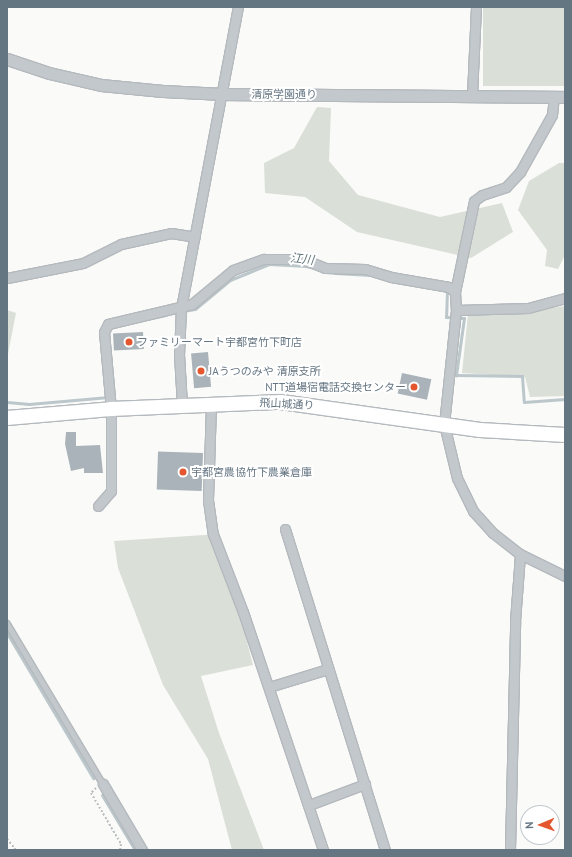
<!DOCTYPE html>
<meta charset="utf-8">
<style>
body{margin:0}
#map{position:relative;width:572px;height:857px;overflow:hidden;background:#fafaf8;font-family:"PT Sans","Noto Sans JP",sans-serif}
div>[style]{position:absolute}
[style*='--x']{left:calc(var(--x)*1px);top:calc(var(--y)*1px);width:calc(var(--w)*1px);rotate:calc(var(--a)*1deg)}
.green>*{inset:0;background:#dadfd7;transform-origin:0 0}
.stream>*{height:3px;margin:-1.5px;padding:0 1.5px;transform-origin:1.5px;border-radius:1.5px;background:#bbc7cb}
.building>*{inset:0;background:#aab3b9;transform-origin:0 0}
.path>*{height:2px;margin-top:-1px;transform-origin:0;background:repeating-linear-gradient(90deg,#bbbfc2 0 2px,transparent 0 4px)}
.roads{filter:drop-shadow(1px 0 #b4b9bd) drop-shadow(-1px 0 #b4b9bd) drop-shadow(0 1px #b4b9bd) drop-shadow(0 -1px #b4b9bd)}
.service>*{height:4.5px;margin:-2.25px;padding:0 2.25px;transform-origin:2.25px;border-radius:2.25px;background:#c3c8cc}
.minor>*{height:9px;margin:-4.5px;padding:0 4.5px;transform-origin:4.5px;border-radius:4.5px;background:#c3c8cc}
.tertiary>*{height:11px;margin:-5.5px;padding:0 5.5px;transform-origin:5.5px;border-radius:5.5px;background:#c3c8cc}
.trunk>*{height:14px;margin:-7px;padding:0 7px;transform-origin:7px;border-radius:7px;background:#fff}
.dots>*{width:11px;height:11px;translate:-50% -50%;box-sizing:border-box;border:2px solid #fff;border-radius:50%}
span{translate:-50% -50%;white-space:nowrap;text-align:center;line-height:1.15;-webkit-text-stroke:4px #fff;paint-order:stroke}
.street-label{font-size:11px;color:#657683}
.poi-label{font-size:11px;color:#657683}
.left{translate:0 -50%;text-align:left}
.right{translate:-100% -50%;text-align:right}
.water-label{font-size:12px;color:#60757c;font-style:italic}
.frame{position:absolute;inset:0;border:8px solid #657683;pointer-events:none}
.north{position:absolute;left:520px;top:805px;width:40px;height:40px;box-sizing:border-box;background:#fff;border:1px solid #c1c8cd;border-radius:50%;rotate:268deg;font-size:11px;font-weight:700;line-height:16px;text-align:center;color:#657683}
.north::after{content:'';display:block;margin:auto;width:14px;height:18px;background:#e4572e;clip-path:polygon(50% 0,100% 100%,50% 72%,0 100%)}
</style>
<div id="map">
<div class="green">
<i style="left:483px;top:7px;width:82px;height:79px"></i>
<i style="clip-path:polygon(317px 107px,331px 108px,329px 161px,358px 195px,440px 217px,502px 203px,513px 232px,471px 258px,357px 232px,305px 197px,265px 193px,264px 163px,294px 148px)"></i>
<i style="clip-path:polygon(559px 163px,565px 163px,565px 255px,558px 269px,545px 266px,547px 250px,518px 210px,529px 181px)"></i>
<i style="clip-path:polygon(565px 306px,565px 396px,530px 397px,525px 377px,462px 373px,468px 314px,527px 312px)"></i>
<i style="clip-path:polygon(7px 310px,16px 313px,7px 359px)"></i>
<i style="clip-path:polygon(219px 534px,253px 665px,201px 676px,219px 733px,264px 850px,232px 850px,208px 759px,163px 685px,118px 568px,114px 541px)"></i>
</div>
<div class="stream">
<i style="--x:335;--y:273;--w:36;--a:3"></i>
<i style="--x:445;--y:291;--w:2;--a:0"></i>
<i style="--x:447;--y:291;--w:26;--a:92"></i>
<i style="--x:446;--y:317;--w:18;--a:3"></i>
<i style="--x:464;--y:318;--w:58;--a:98"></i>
<i style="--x:456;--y:375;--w:66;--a:0.9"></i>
<i style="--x:522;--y:376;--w:26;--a:86"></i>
<i style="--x:524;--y:402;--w:41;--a:-4.2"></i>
<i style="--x:172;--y:313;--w:23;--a:-10"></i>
<i style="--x:195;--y:309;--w:45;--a:-39.6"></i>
<i style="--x:230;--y:280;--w:42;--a:-22.3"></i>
<i style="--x:269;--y:264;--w:37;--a:3"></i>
<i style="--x:306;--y:266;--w:12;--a:14"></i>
<i style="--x:137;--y:321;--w:29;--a:-12"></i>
<i style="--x:7;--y:402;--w:22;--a:5"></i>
<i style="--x:29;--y:404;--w:80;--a:-5"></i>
<i style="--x:7;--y:633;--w:169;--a:59.3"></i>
<i style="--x:102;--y:795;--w:64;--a:59"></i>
</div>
<div class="building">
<i style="left:143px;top:332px;width:17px;height:30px;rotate:87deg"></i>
<i style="left:208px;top:352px;width:35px;height:17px;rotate:85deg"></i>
<i style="left:402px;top:373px;width:30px;height:21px;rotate:12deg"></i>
<i style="clip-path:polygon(66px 432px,76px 432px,76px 446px,100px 445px,103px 473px,84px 473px,84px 468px,71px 471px,65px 444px)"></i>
<i style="left:203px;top:453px;width:38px;height:45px;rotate:92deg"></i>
</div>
<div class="path">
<i style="--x:96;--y:788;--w:7;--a:135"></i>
<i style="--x:91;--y:793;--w:59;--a:59.5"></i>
<i style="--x:121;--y:844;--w:6;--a:99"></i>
<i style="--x:7;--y:839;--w:14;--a:51"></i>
</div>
<div class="roads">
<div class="service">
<i style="--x:7;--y:623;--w:187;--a:59.2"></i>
</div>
<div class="minor">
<i style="--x:472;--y:95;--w:88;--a:-87.4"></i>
<i style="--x:7;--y:278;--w:77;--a:-11.2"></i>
<i style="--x:83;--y:263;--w:42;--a:-26.6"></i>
<i style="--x:121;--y:244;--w:51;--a:-12.4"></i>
<i style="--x:171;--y:233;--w:24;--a:9"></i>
<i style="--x:455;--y:292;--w:93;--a:-78.2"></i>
<i style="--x:474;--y:201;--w:10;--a:-37"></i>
<i style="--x:482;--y:195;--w:25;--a:-18"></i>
<i style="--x:506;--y:187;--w:21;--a:-47"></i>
<i style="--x:520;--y:172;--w:65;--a:-60.7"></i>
<i style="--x:552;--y:115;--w:18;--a:-84"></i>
<i style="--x:456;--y:310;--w:72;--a:-1.6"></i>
<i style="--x:528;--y:308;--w:38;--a:-15"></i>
<i style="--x:211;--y:404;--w:96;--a:91.8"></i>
<i style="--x:208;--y:500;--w:34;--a:82"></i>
<i style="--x:213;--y:534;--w:84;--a:69"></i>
<i style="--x:243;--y:612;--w:251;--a:71.4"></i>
<i style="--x:182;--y:405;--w:50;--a:-93.4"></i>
<i style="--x:179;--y:355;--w:47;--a:-87.6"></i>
<i style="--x:181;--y:308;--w:306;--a:-79.3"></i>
<i style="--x:98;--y:506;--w:20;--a:-49"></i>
<i style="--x:111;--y:491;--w:82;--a:-90"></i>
<i style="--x:111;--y:409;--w:77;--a:-95.2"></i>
<i style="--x:104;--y:332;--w:9;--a:-63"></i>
<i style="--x:108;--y:324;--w:86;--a:-13.4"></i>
<i style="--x:192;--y:304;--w:53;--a:-39.7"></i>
<i style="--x:233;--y:270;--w:33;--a:-20"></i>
<i style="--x:264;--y:259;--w:39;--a:0"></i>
<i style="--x:303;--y:259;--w:24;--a:22"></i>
<i style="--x:325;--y:268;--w:40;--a:1.4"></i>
<i style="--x:365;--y:269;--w:27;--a:17"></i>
<i style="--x:391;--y:277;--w:59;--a:9.8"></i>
<i style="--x:449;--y:287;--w:8;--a:40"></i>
<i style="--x:455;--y:292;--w:18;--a:87"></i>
<i style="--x:456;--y:310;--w:115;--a:96"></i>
<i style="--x:444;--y:424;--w:56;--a:76.5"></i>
<i style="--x:457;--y:478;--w:37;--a:64"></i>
<i style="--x:473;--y:511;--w:30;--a:48"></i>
<i style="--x:493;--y:533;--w:34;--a:38"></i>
<i style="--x:520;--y:554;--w:50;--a:26.1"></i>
<i style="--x:285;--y:529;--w:336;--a:72.7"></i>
<i style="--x:269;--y:687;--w:62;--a:-17"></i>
<i style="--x:103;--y:784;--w:77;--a:59.4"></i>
<i style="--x:309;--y:805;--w:60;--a:-20.6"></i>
<i style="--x:510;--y:850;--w:229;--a:-88.7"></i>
<i style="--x:515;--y:621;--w:67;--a:-85.7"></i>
</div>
<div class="tertiary">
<i style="--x:7;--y:59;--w:44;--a:18.4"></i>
<i style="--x:49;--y:73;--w:53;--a:13"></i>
<i style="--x:101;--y:85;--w:62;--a:5.5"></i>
<i style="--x:163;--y:91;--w:60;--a:2.9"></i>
<i style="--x:223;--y:94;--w:342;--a:0.5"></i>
</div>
<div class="trunk">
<i style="--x:7;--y:418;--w:104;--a:-4.9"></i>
<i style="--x:111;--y:409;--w:170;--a:-2.4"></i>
<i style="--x:281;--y:402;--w:201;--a:8"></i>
<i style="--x:480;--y:430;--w:85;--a:3.4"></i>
</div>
</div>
<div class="dots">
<i style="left:129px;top:342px;background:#e4572e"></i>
<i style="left:201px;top:371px;background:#e4572e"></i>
<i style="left:414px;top:387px;background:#e4572e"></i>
<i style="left:183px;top:472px;background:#e4572e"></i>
</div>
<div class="street-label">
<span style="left:284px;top:94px">清原学園通り</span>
<span style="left:287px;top:404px;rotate:3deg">飛山城通り</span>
</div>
<div class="poi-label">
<span class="left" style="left:137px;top:342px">ファミリーマート宇都宮竹下町店</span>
<span class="left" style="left:209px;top:371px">JAうつのみや 清原支所</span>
<span class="right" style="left:406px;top:387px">NTT道場宿電話交換センター</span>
<span class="left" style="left:191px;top:472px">宇都宮農協竹下農業倉庫</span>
</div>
<div class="water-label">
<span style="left:302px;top:259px;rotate:6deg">江川</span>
</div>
<div class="frame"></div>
<div class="north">N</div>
</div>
